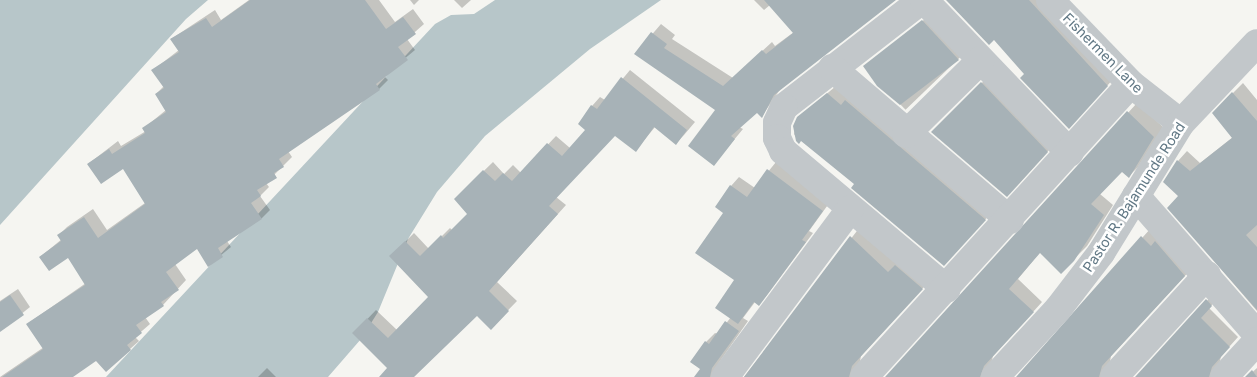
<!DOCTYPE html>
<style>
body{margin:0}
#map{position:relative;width:1257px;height:377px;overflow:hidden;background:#f5f5f1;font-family:Inter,sans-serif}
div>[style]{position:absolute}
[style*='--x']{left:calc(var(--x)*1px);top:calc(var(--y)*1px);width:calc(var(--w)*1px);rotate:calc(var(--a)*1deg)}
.water>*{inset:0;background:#b7c6c9}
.shadow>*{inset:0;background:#0003;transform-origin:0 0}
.building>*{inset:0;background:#a7b2b7}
.minor>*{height:28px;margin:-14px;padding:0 14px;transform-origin:14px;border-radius:14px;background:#c2c7ca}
span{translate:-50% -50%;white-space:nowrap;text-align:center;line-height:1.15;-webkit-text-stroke:5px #fff;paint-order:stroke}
.street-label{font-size:14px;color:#617885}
</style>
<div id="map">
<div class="water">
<i style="clip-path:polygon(0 0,208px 0,186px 19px,0 225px)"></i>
<i style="clip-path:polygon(495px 0,661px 0,590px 49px,485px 136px,437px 192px,408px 239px,378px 312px,361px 339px,328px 377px,106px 377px,435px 24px,451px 15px,474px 14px)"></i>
</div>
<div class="shadow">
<i style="clip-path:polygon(249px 0,379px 0,395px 22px,413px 9px,424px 24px,407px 39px,415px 50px,384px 76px,388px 80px,379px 89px,288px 151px,292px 157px,266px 183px,269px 187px,260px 196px,270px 210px,262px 218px,227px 241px,231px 247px,209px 265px,197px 247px,175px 264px,186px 280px,163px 305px,145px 317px,150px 324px,135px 337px,139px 341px,130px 349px,97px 359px,72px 377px,0 377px,44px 347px,27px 324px,86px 283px,68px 257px,40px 257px,62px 239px,59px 235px,67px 227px,93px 209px,107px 230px,145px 203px,123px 167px,88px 164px,118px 141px,121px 146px,146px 131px,144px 128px,166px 110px,156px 94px,164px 86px,153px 70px,179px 50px,171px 39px,215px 10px,221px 20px)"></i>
<i style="clip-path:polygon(410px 0,419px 0,414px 5px)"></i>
<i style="clip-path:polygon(454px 0,471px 0,462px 8px)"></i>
<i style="clip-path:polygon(754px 0,894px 0,781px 88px,762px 116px,757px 112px,739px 127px,743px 129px,714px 164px,717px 110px,636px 53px,661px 24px,675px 35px,672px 39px,733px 78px,772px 42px,775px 46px,794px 32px,770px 5px,764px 10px)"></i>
<i style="clip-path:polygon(947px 0,1047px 0,1116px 76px,1077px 119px,1026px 74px,994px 38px)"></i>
<i style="left:932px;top:12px;width:52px;height:87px;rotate:46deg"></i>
<i style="clip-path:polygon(630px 70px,695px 122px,684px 135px,676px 143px,655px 127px,636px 150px,615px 135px,556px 197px,566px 205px,497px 282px,517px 301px,491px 328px,477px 314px,412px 377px,381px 377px,389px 368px,354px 333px,376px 310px,397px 330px,430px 297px,399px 248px,414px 233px,429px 249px,450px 228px,452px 230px,468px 214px,455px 199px,493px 162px,504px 174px,513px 165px,521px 173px,556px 136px,570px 148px,587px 129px,579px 124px,592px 106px,600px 97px,605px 100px)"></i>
<i style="clip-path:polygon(991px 74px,1056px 142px,1017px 186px,932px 132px)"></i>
<i style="clip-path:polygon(1243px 83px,1257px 100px,1257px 311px,1169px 208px,1180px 196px,1178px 161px,1187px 151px,1200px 163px,1233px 137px,1213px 113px)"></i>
<i style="clip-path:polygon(836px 86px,993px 211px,952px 256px,801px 140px,799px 142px,794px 134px,798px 118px)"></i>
<i style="clip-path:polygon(1137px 103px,1163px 127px,1138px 167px,1129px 176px,1122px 171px,1100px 194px,1113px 205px,1087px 246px,1061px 272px,1040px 252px,1018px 279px,1042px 302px,993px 356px,989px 372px,994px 377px,887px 377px)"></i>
<i style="clip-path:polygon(776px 162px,830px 202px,809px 231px,813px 233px,767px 295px,759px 304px,755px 302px,743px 318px,748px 321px,718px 364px,723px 377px,695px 377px,702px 369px,706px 342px,715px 333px,718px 334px,731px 317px,736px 280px,725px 212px,731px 186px,739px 177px,755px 188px)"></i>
<i style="clip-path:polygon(860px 227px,931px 279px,861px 356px,858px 371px,864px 377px,744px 377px)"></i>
<i style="clip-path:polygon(1151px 228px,1194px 266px,1111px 356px,1108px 372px,1113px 377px,1018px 377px)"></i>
<i style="clip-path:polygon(18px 289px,30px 307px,0 331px,0 301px)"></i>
<i style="clip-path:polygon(1216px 291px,1220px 296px,1209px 308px,1238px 337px,1221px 356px,1218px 371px,1222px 377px,1137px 377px)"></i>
<i style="clip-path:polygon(267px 368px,276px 377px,258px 377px)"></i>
<i style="clip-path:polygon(1257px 368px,1257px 377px,1247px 377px)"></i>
</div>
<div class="building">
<i style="clip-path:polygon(250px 0,365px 0,386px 29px,403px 17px,416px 34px,398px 47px,408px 60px,376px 84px,380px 90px,279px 159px,284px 167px,274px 173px,277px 178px,257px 190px,261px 196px,251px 203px,262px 219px,218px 248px,223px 257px,208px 267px,197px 249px,166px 272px,179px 290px,161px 302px,164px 306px,136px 325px,142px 333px,127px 345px,131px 350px,106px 372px,96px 361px,73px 377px,2px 377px,43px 349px,26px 324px,85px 285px,68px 258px,49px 271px,39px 257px,61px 241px,57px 235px,84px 217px,98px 238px,145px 204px,123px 169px,101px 184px,87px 164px,109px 149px,112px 154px,145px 133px,142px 128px,166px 112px,155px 94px,164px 88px,151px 70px,179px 52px,170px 39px,206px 18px,212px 27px)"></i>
<i style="clip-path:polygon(764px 0,896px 0,774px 95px,762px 118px,757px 113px,731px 136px,735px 139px,714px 166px,688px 146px,715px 110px,634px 54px,651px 32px,667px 44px,664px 48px,723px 86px,762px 50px,766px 54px,793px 33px)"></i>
<i style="clip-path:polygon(946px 0,1029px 0,1108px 86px,1069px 129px,1020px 78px,1024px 74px,994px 40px,989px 45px)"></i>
<i style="clip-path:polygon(922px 20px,959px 60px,900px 105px,877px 86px,863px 66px)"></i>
<i style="clip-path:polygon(621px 77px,687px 130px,676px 145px,654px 127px,636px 152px,615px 136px,549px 206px,558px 214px,489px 291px,509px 311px,491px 330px,477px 316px,414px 377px,379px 377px,387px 368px,352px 333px,367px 318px,388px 338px,428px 297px,389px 256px,405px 241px,420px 256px,441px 235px,443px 238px,467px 214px,454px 199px,483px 170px,495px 181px,503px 173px,512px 181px,547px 143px,562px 156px,585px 130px,578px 124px,591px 105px,597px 109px)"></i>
<i style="clip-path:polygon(981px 82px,1048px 152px,1007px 197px,931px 132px)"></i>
<i style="clip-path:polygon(1232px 92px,1257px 121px,1257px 225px,1246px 235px,1257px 247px,1257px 310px,1167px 208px,1178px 196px,1163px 182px,1177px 160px,1190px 171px,1232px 138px,1212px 113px)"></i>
<i style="clip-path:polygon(827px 93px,841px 105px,845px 100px,986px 220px,944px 266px,851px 188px,854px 184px,801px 141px,799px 144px,796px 141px,793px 126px,797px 117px)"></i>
<i style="clip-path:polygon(1127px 111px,1154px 137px,1129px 178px,1122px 172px,1091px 204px,1104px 215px,1074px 261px,1061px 274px,1040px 253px,1009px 289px,1034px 312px,984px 366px,980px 377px,885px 377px)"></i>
<i style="clip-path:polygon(767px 169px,823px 211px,802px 240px,806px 242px,759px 306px,754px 302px,738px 324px,715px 308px,734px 280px,695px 253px,723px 213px,715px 207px,730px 185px,747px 197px)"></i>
<i style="clip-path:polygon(850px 236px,888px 272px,895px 265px,923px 289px,852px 366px,849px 377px,744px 377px)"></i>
<i style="clip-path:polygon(1141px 236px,1151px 246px,1155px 241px,1185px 276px,1102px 366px,1099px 377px,1016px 377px)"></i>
<i style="clip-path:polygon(10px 295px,24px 315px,0 332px,0 302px)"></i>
<i style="clip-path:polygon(1206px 299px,1212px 306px,1201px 318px,1230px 347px,1212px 367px,1209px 377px,1135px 377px)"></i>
<i style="clip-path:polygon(725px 321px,739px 331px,712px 368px,710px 377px,694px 377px,700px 369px,690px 362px,705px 341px,709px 344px)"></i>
<i style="clip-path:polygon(1252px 370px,1257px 377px,1245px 377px)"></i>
</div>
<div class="minor">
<i style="--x:922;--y:0;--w:175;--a:142.2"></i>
<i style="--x:784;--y:107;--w:17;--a:114"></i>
<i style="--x:777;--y:123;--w:15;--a:90"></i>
<i style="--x:777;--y:138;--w:14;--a:65"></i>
<i style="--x:783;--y:151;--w:214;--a:40.1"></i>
<i style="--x:924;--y:0;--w:211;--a:46.3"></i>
<i style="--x:1050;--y:0;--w:117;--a:46"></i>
<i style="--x:1131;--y:84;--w:63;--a:38"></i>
<i style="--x:832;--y:68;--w:234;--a:40.5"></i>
<i style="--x:906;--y:134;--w:105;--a:-44.6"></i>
<i style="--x:1136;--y:196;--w:184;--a:48.8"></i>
<i style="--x:725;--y:377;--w:209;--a:-53.3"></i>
<i style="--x:864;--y:377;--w:396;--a:-47.7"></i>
<i style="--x:995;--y:377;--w:93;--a:-47.2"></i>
<i style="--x:1058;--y:309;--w:71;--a:-52.5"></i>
<i style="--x:1101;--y:253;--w:153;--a:-58.4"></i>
<i style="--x:1181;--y:123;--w:110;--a:-46.5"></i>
<i style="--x:1114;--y:377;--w:138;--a:-47.6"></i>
<i style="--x:1224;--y:377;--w:49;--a:-47.5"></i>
</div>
<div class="street-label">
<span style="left:1103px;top:53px;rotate:45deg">Fishermen Lane</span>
<span style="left:1134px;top:197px;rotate:-57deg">Pastor R. Bajamunde Road</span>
</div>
</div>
